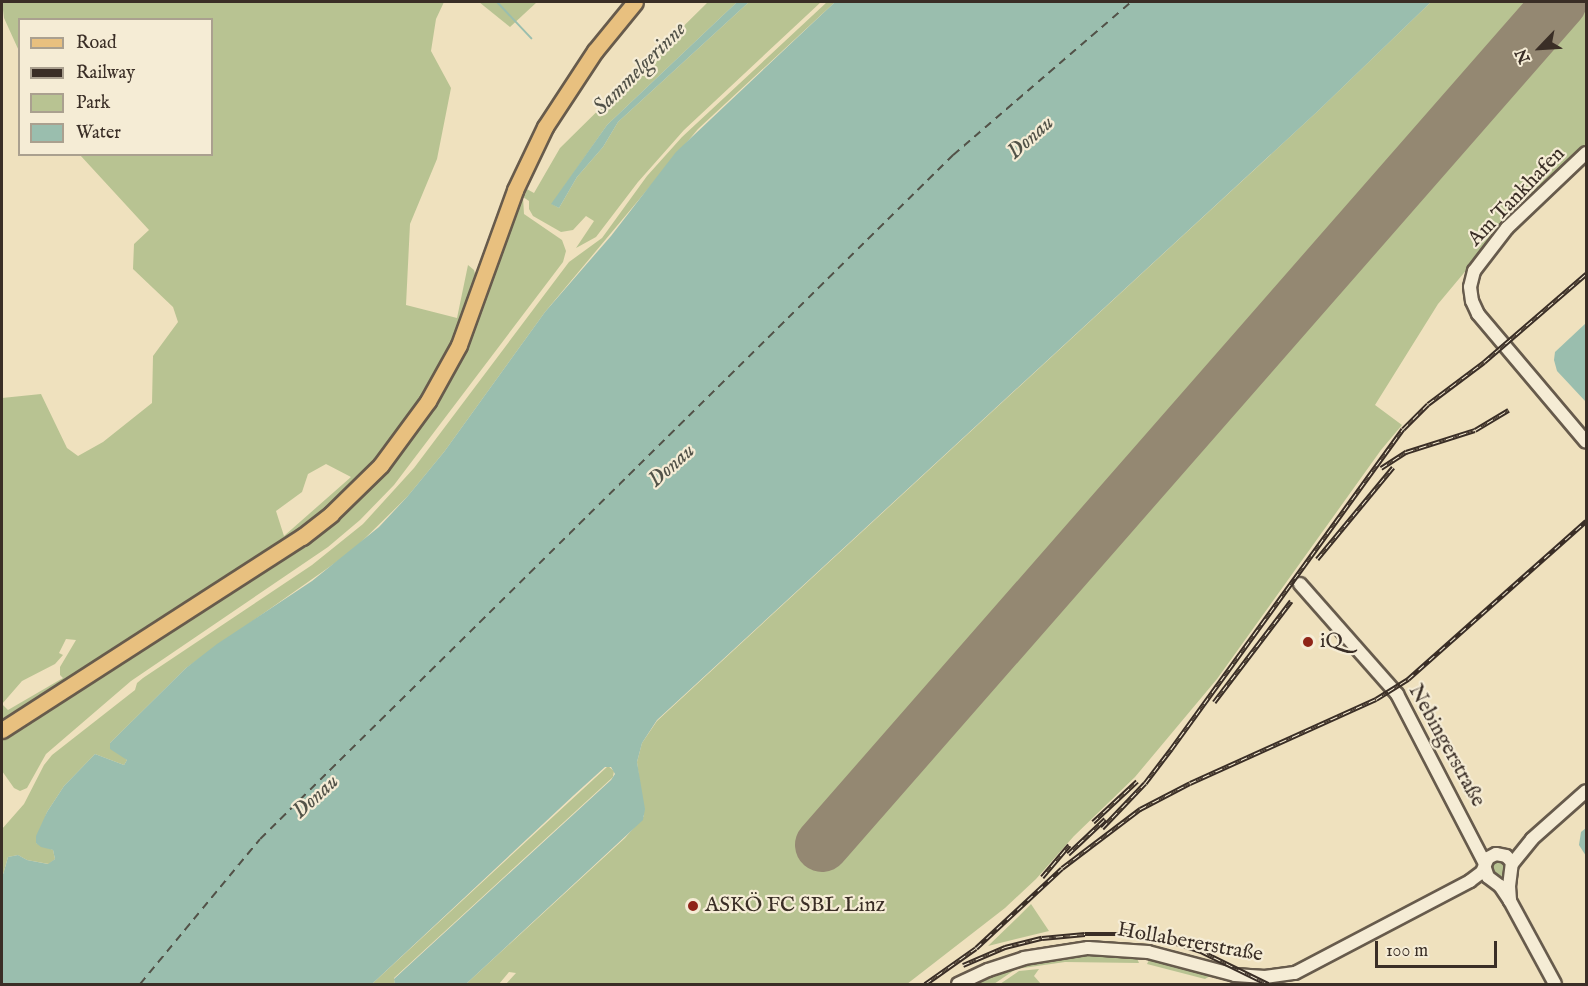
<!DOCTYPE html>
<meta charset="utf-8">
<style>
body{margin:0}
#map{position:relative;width:1588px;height:986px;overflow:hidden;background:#efe1be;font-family:"IM FELL English",serif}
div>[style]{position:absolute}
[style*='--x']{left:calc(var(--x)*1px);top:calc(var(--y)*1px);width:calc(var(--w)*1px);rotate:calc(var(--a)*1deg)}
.green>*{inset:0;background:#b8c392}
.round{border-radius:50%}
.water>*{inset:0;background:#9abeae}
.stream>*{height:2px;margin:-1px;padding:0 1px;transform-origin:1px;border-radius:1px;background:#9abeae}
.ferry>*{height:1.5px;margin-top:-0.75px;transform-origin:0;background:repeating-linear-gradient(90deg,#525248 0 8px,transparent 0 14px)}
.runway>*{height:54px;margin:-27px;padding:0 27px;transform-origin:27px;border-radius:27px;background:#948872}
.roads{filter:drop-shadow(2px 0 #675b4c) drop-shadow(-2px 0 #675b4c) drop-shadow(0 2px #675b4c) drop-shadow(0 -2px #675b4c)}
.minor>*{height:12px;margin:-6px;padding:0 6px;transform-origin:6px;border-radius:6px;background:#f5ecd5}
.major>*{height:15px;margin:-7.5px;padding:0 7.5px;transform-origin:7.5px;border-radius:7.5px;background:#e8c07f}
.rail>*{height:4.5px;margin-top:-2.25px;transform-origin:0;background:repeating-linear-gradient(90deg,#f5ecd5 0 7px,#3a2e26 0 14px);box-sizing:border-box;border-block:2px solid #3a2e26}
.dots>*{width:16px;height:16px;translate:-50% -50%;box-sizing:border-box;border:3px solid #f5ecd5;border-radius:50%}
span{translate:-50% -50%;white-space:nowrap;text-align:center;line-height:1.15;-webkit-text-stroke:4.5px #f5ecd5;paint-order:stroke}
.street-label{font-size:21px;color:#3a2e26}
.poi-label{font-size:21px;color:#3a2e26}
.left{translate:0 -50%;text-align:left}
.water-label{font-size:22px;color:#525248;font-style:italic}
.frame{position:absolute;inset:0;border:3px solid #3a2e26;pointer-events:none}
.legend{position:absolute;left:18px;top:18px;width:195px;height:138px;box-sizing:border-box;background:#f5ecd5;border:2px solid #aaa08f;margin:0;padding:8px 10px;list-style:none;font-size:18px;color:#3a2e26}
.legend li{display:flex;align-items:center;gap:12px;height:30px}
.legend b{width:30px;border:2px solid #aaa08f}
.north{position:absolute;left:1510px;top:18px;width:60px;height:60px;-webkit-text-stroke:4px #f5ecd5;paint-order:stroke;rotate:245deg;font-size:16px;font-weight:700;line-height:24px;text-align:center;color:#3a2e26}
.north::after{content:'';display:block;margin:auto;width:21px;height:27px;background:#3a2e26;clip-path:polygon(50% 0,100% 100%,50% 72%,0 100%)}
.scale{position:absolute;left:1375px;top:941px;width:122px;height:27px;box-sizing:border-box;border:3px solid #3a2e26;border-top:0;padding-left:8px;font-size:18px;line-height:21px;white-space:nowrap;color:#3a2e26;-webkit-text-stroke:4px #f5ecd5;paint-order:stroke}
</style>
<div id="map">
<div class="green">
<i style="clip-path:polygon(evenodd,2px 2px,444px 2px,436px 19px,431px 51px,451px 88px,437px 159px,410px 224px,406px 305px,457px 318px,468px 265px,474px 270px,477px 281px,456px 337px,410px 415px,361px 476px,320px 514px,282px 544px,2px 723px,2px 398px,41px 394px,67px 448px,78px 456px,103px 442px,152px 403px,153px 356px,178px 322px,173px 307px,133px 269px,134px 244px,149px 230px,80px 155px,212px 154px,212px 20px,20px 20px,19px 51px,4px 18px,2px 2px,326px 464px,351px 477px,284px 536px,276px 511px,302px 492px,308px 474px,326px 464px,2px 2px,66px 639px,76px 640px,60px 667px,60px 675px,63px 678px,8px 710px,2px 704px,22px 681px,55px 664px,63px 655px,59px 653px,66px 639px)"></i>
<i style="clip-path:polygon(479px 2px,537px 2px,510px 27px)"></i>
<i style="clip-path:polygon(708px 2px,737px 2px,607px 125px,552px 204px,559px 208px,577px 177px,603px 147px,618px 122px,749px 2px,821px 2px,684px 130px,638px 182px,596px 237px,576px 248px,594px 221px,586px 216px,573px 230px,561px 232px,533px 216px,529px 209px,529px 201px,523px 197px,524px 214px,562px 240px,566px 251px,563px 262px,394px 485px,360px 520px,328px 547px,131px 681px,46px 754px,27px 788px,20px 791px,14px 788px,2px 771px,2px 738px,279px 562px,343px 513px,383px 473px,427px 415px,465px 348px,523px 187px,534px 193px,560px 148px)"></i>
<i style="clip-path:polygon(827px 2px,835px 2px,698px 129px,545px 312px,444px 452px,407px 497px,352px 551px,186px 668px,110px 743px,127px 760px,124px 765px,95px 754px,64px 786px,47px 812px,36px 843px,53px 850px,55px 859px,49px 864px,27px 860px,18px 855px,8px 857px,2px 878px,2px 829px,24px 804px,44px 765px,52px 755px,135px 690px,137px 683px,143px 678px,312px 565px,363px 524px,414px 468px,569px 262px,602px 238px,647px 176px,682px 137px)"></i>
<i style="clip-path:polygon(1431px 2px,1586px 2px,1586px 146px,1509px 219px,1438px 304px,1375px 405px,1402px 425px,1381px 450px,1217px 679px,1135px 777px,1074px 836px,1036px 879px,1005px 908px,907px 984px,506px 984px,516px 973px,509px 972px,499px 984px,466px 984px,625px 838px,644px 816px,637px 762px,642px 743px,657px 721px,1319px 110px)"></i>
<i style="clip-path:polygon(608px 766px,614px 771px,613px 777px,394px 978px,395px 984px,372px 984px)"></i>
<i class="round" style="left:1489px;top:859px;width:18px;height:18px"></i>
<i style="clip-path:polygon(1031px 904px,1049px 931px,988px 946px,1017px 918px)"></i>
<i style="clip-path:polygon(1083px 954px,1136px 956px,1139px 963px,1065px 962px,1016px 969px,994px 984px,970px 984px,1020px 964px)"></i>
<i style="clip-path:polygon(1150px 958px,1183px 966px,1210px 976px,1205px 979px,1147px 964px)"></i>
<i style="clip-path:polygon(1039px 969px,1034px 976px,1041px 984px,1000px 984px,1019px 971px)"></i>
</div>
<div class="water">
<i style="clip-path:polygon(737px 2px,749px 2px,618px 122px,603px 147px,577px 177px,559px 208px,551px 204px,607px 125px)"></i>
<i style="clip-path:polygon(835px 2px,1431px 2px,1319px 110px,657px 720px,642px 743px,637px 762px,645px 809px,643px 820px,466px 984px,395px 984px,394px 979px,611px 780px,615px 774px,611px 767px,605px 767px,574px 795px,372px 984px,2px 984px,2px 878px,8px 857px,18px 855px,27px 860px,48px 864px,55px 859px,53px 850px,41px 847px,36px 843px,36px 836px,47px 812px,64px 786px,95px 754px,124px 765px,127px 760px,110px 749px,110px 743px,186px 668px,217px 644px,312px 581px,379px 527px,407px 497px,444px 452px,545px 312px,611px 236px,676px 152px)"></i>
<i style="clip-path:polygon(1586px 323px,1586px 402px,1557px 371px,1554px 360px,1555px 352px)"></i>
<i style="clip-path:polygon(1586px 828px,1586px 856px,1579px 845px,1581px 832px)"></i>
</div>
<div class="stream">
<i style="--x:497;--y:2;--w:50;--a:46.6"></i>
</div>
<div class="ferry">
<i style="--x:140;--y:984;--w:188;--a:-50.4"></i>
<i style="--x:260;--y:839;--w:974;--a:-44.63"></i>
<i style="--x:953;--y:155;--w:235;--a:-40.7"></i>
</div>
<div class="runway">
<i style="--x:822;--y:845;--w:1120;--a:-48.8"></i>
</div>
<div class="roads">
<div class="minor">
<i style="--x:1586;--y:153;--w:109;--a:136.5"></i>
<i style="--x:1507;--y:228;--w:54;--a:127.5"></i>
<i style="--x:1474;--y:271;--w:16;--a:104"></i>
<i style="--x:1470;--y:287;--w:14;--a:82"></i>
<i style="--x:1472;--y:301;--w:14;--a:65"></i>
<i style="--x:1478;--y:314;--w:167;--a:49.8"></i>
<i style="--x:1300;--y:584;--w:147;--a:48.6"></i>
<i style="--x:1397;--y:694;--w:191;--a:62.6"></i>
<i style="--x:1512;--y:864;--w:32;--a:-51"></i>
<i style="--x:1532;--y:839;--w:72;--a:-41.6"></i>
<i style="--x:1485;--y:868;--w:9;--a:72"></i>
<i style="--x:1488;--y:877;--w:15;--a:37"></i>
<i style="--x:1500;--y:886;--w:18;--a:56"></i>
<i style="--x:1510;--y:901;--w:94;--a:61.5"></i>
<i style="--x:958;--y:984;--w:33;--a:-25"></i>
<i style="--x:988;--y:970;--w:38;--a:-18"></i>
<i style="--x:1024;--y:958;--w:65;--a:-8.9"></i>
<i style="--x:1088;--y:948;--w:60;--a:3.8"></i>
<i style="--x:1148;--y:952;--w:90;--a:14.8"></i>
<i style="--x:1235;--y:975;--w:30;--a:4"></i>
<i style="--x:1265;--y:977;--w:30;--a:-8"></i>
<i style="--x:1295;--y:973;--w:198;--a:-27.7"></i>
<i style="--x:1470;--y:881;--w:15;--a:-37"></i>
<i style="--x:1482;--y:872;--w:15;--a:-67"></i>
<i style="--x:1488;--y:858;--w:9;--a:-27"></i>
<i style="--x:1496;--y:854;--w:10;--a:11"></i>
<i style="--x:1506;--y:856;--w:8;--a:45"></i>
<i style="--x:1512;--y:862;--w:24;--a:97"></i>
<i style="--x:1509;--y:886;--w:15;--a:86"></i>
</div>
<div class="major">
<i style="--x:2;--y:730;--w:357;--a:-32.8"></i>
<i style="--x:302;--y:537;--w:37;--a:-38"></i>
<i style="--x:331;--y:514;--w:70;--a:-44.4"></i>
<i style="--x:381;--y:465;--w:79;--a:-53.7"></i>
<i style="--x:428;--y:401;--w:64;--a:-61"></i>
<i style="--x:459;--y:345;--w:165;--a:-70.1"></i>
<i style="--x:515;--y:190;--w:70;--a:-64.5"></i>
<i style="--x:545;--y:127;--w:91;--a:-56.7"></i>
<i style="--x:595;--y:51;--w:63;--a:-50.8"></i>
</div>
</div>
<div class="rail">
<i style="--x:1381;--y:468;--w:30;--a:-33"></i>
<i style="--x:1406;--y:452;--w:72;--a:-17.7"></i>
<i style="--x:1475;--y:430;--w:39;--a:-31"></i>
<i style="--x:1317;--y:559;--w:119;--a:-50.4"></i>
<i style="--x:1214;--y:702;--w:127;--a:-52.7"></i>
<i style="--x:1093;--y:822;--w:60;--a:-43"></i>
<i style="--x:1102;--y:828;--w:62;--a:-46.3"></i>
<i style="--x:1145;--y:783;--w:43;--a:-52.6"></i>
<i style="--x:1171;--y:749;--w:395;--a:-54.1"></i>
<i style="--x:1403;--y:429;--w:35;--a:-45"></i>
<i style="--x:1428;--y:404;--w:70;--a:-36.9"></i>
<i style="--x:1484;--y:362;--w:135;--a:-40.8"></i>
<i style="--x:1068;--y:854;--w:51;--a:-43.4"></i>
<i style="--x:1042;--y:877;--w:42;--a:-49.8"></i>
<i style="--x:963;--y:965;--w:46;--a:-23.2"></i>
<i style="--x:1005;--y:947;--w:38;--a:-14"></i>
<i style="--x:1042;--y:938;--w:43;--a:-5.3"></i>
<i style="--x:1085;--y:934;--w:40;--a:0"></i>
<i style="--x:1125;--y:934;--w:42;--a:8.1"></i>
<i style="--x:1167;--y:940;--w:36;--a:18"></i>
<i style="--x:1201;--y:951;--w:75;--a:26.2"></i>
<i style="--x:925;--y:984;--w:62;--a:-35.2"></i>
<i style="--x:976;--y:948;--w:117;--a:-42.9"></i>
<i style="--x:1062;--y:868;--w:98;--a:-37.1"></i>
<i style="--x:1140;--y:809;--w:56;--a:-27.5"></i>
<i style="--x:1190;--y:783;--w:204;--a:-24.3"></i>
<i style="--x:1376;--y:699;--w:38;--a:-32"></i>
<i style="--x:1408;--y:679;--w:238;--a:-41.6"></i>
</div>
<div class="dots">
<i style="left:1308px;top:642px;background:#8f2418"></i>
<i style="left:693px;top:906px;background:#8f2418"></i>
</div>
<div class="street-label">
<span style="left:1517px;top:197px;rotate:-46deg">Am Tankhafen</span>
<span style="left:1446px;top:746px;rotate:61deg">Nebingerstraße</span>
<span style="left:1190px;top:943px;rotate:10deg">Hollabererstraße</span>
</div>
<div class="poi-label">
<span class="left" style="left:1320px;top:642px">iQ</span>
<span class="left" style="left:705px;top:906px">ASKÖ FC SBL Linz</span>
</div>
<div class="water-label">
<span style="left:640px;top:69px;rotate:-45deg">Sammelgerinne</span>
<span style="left:1031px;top:138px;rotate:-42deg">Donau</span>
<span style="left:672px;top:466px;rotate:-42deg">Donau</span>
<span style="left:316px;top:797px;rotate:-43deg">Donau</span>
</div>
<div class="frame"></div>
<ul class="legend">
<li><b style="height:8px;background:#e8c07f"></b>Road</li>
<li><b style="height:8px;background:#3a2e26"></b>Railway</li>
<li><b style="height:16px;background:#b8c392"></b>Park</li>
<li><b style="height:16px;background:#9abeae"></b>Water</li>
</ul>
<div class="north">N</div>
<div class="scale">100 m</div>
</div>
